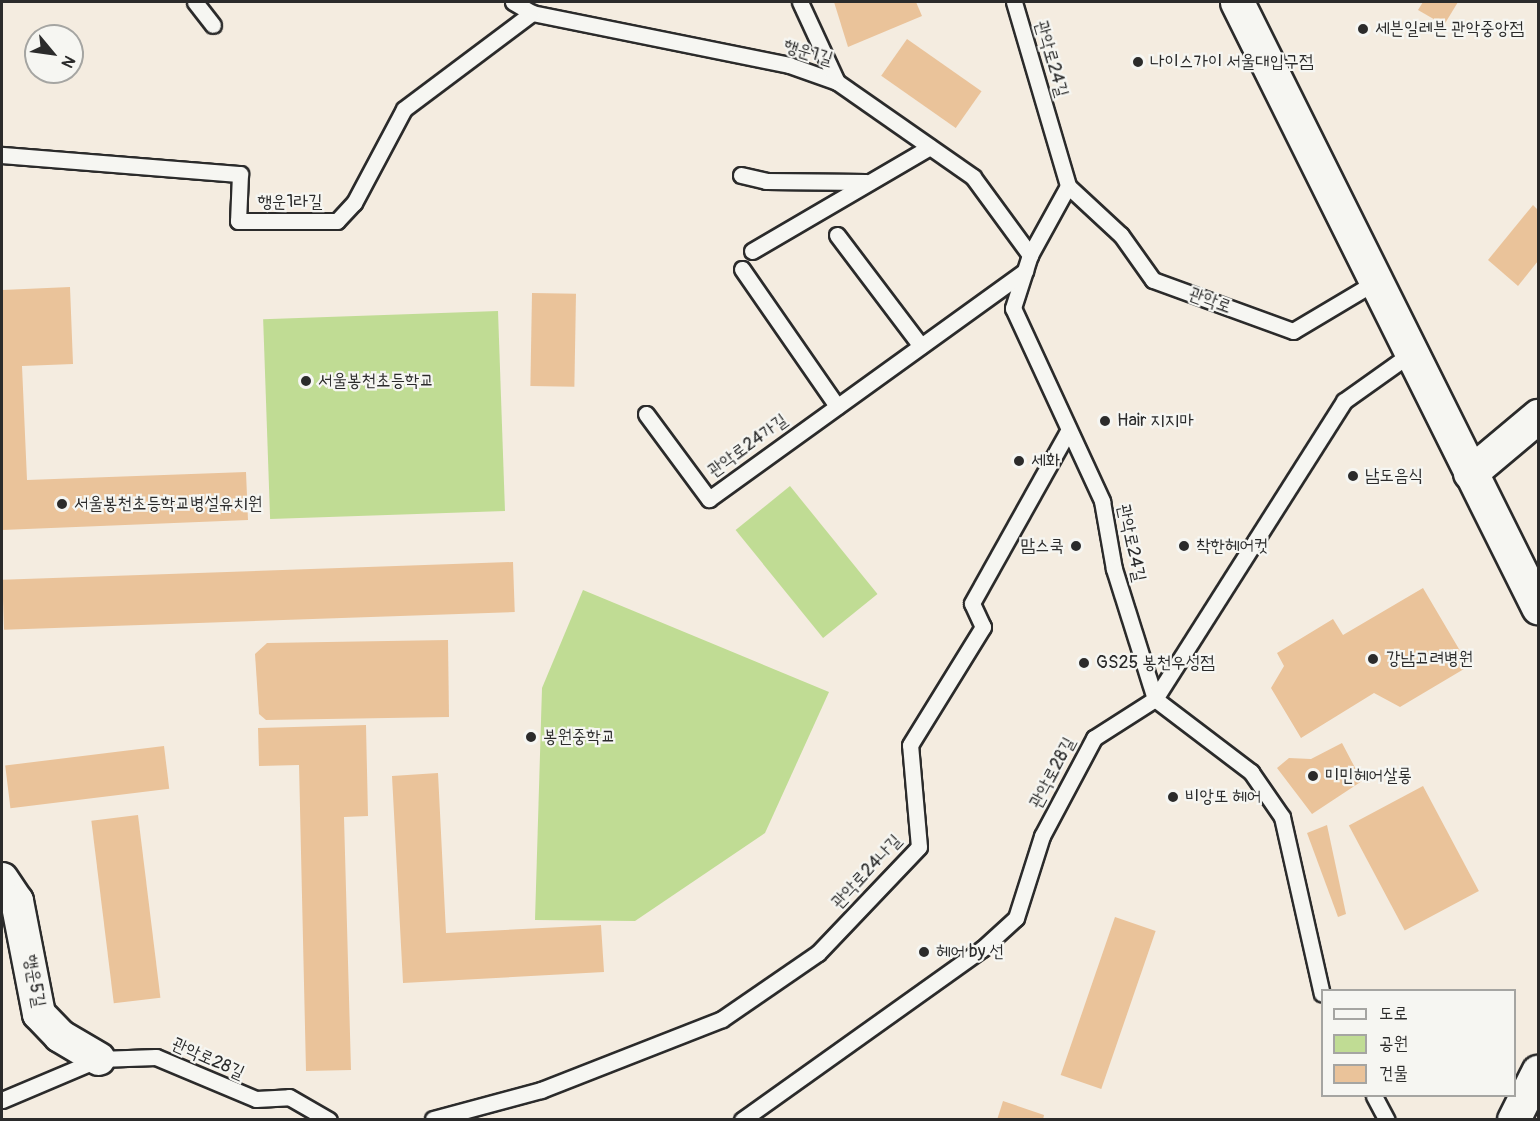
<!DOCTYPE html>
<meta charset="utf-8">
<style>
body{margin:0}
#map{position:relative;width:1540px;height:1121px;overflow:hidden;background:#f4ece0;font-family:Pangolin,"Poor Story",sans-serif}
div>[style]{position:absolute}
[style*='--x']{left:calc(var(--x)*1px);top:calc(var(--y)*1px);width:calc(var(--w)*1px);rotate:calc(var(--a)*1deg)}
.green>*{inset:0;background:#c0dc94;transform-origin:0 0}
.building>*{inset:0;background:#eac39a;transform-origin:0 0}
.roads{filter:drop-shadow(2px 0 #2b2b2b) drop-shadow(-2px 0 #2b2b2b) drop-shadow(0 2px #2b2b2b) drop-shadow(0 -2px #2b2b2b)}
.service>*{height:15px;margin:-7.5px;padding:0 7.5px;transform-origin:7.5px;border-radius:7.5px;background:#f6f6f2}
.minor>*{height:32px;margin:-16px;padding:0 16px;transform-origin:16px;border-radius:16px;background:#f6f6f2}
.secondary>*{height:33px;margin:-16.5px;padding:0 16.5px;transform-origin:16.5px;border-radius:16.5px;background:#f6f6f2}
.primary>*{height:33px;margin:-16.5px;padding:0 16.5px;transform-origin:16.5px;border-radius:16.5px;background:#f6f6f2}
.dots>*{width:16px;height:16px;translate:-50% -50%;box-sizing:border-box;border:3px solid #f6f6f2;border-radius:50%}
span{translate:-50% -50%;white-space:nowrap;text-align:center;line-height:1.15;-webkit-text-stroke:4.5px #f6f6f2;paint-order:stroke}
.poi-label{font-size:18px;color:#2b2b2b}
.left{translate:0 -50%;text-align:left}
.right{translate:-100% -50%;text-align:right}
.street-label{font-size:18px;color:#2b2b2b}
.frame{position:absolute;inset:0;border:3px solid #2b2b2b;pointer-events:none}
.legend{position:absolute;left:1321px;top:989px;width:195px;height:108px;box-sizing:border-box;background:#f6f6f2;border:2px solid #a5a5a2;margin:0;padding:8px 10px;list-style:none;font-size:18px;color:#2b2b2b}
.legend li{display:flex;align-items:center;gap:12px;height:30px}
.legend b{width:30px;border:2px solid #a5a5a2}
.north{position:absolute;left:24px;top:24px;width:60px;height:60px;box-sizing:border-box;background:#f6f6f2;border:2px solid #a5a5a2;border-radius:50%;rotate:119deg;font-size:16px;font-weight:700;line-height:24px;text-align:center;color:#2b2b2b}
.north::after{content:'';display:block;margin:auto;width:21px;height:27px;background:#2b2b2b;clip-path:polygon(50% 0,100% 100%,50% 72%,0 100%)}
</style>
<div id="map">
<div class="green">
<i style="left:498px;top:311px;width:200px;height:235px;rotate:88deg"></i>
<i style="left:790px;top:486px;width:139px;height:70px;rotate:51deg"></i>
<i style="clip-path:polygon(583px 590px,829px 692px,765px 833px,635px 921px,535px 920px,542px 688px)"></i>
</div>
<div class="building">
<i style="clip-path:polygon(834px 2px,916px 2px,922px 16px,848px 47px)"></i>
<i style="clip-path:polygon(1423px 2px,1458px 2px,1444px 25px,1418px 10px)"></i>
<i style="left:907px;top:39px;width:91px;height:45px;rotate:35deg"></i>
<i style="clip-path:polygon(1533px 205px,1538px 210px,1538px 261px,1518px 286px,1488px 260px)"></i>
<i style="clip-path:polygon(70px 287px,73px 364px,22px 366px,27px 480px,246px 472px,248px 520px,2px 530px,2px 290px)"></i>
<i style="left:532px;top:293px;width:44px;height:93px;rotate:1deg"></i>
<i style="left:513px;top:562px;width:50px;height:511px;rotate:88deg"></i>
<i style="clip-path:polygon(1423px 588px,1469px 666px,1400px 707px,1374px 693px,1301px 738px,1271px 688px,1284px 666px,1277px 653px,1333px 619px,1343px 635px)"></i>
<i style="clip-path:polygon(448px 640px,449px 717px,266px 720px,259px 714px,255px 654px,267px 643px)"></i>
<i style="clip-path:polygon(366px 725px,368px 816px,344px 817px,351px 1070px,306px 1071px,299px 765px,259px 766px,258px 728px)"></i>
<i style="clip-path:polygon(1342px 743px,1362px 781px,1312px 814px,1277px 768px,1289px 758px,1311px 759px)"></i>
<i style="left:164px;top:746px;width:43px;height:160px;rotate:83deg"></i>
<i style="clip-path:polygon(438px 773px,446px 933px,601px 925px,604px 972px,403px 983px,392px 776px)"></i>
<i style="left:1423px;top:786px;width:119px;height:84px;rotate:62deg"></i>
<i style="left:138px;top:815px;width:184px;height:47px;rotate:83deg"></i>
<i style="clip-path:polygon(1327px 825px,1346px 914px,1338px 917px,1307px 833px)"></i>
<i style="left:1115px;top:917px;width:43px;height:167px;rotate:19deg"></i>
<i style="clip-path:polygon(1003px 1101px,1044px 1115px,1043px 1120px,997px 1120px)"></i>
</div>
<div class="roads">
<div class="service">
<i style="--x:195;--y:2;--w:29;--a:52"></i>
<i style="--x:513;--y:2;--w:22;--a:30"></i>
<i style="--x:532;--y:13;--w:262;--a:11.4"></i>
<i style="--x:789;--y:65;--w:51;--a:19.5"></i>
<i style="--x:837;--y:82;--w:166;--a:34.9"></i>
<i style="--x:973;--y:177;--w:97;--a:53.8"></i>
<i style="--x:800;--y:2;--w:88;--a:65.2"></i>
<i style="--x:1014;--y:2;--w:192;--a:73.6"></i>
<i style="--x:1068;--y:186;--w:79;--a:118.8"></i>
<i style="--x:1030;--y:255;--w:56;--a:107.8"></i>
<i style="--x:1013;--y:308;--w:213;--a:65.2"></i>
<i style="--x:1102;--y:501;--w:69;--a:80"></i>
<i style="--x:1114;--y:569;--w:136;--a:72.5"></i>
<i style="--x:1155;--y:699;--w:121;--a:37.2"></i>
<i style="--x:1251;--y:772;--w:55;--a:55.4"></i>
<i style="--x:1282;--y:817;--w:181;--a:77.3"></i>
<i style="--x:2;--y:155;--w:239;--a:4.6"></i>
<i style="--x:240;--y:174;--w:47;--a:92.4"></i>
<i style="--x:238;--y:221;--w:99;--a:0"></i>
<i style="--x:337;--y:221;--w:25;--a:-47"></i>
<i style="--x:354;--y:203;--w:106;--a:-62"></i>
<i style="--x:404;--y:109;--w:160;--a:-36.9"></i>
<i style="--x:741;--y:175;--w:26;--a:13"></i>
<i style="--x:766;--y:181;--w:100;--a:0.6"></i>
<i style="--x:1068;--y:186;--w:72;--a:42.8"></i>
<i style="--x:1121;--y:235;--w:55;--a:54.6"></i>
<i style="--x:1153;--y:280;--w:149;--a:20"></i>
<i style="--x:1293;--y:331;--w:98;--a:-30.8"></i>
<i style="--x:837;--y:235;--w:139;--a:52.9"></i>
<i style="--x:752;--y:251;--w:206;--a:-30.3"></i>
<i style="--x:742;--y:269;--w:167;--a:55.3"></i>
<i style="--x:646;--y:414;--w:106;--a:53.5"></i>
<i style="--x:709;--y:499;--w:390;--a:-35.8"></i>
<i style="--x:1374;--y:1096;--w:27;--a:62"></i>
<i style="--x:2;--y:1100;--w:105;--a:-22.9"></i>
<i style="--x:99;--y:1059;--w:57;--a:-2"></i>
<i style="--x:156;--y:1057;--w:108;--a:22.8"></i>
<i style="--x:256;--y:1099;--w:33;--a:-3"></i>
<i style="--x:289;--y:1097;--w:46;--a:29.9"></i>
<i style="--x:433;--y:1119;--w:112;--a:-15"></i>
<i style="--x:541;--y:1090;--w:194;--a:-21.4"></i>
<i style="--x:722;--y:1019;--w:116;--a:-34.5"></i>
<i style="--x:818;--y:953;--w:146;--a:-46.4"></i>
<i style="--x:919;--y:847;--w:102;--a:-95"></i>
<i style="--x:910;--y:745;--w:139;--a:-58.3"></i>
<i style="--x:983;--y:627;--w:26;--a:-115"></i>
<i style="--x:972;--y:603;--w:197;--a:-60.8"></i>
<i style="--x:742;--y:1120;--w:295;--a:-35.5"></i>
<i style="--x:982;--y:949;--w:46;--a:-42.4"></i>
<i style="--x:1016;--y:918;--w:86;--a:-72.4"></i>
<i style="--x:1042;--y:836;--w:111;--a:-62"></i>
<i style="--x:1094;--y:738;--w:72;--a:-32.6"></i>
<i style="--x:1155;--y:699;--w:353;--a:-57.6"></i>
<i style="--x:1344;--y:401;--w:85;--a:-35.4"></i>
</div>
<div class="minor">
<i style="--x:2;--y:879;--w:27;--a:56"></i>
<i style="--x:17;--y:901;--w:115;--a:79"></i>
<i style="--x:39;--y:1014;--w:30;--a:46"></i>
<i style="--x:60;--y:1036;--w:45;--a:30.5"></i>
<i style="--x:1514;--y:1120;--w:54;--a:-63.4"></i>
</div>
<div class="secondary">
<i style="--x:1470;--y:473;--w:89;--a:-40"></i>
</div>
<div class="primary">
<i style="--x:1237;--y:2;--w:676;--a:63.55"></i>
</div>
</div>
<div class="dots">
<i style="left:1363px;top:29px;background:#2b2b2b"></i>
<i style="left:1138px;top:62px;background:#2b2b2b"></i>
<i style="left:306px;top:381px;background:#2b2b2b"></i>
<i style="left:1105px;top:421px;background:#2b2b2b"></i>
<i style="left:1019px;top:461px;background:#2b2b2b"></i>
<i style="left:1353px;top:476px;background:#2b2b2b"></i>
<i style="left:62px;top:504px;background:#2b2b2b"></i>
<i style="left:1076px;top:546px;background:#2b2b2b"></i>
<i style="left:1184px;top:546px;background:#2b2b2b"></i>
<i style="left:1373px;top:659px;background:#2b2b2b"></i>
<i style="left:1084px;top:663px;background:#2b2b2b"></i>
<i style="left:531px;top:737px;background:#2b2b2b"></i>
<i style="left:1313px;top:776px;background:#2b2b2b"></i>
<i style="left:1173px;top:797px;background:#2b2b2b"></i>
<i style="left:924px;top:952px;background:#2b2b2b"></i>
</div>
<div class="poi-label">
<span class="left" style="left:1375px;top:29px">세븐일레븐 관악중앙점</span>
<span class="left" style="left:1150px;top:62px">나이스가이 서울대입구점</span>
<span class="left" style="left:318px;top:381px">서울봉천초등학교</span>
<span class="left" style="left:1117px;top:421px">Hair 지지마</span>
<span class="left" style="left:1031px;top:461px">세화</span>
<span class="left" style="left:1365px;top:476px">남도음식</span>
<span class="left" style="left:74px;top:504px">서울봉천초등학교병설유치원</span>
<span class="right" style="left:1064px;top:546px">맘스쿡</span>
<span class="left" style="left:1196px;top:546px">착한헤어컷</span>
<span class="left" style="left:1386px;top:659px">강남고려병원</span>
<span class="left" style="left:1096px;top:663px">GS25 봉천우성점</span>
<span class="left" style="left:543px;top:737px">봉원중학교</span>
<span class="left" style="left:1325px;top:776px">미민헤어살롱</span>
<span class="left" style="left:1185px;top:797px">비앙또 헤어</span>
<span class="left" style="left:936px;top:952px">헤어 by 선</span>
</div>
<div class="street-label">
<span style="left:808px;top:53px;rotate:17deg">행운1길</span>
<span style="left:1051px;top:59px;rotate:74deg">관악로24길</span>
<span style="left:290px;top:202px">행운1라길</span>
<span style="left:1210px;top:301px;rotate:20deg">관악로</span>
<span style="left:748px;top:446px;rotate:-36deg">관악로24가길</span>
<span style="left:1131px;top:543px;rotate:78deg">관악로24길</span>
<span style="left:1053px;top:773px;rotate:-62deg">관악로28길</span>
<span style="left:867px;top:872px;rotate:-47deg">관악로24나길</span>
<span style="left:34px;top:981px;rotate:80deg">행운5길</span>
<span style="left:208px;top:1059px;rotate:24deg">관악로28길</span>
</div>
<div class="frame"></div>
<ul class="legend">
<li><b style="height:8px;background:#f6f6f2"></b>도로</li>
<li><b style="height:16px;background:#c0dc94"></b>공원</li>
<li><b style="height:16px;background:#eac39a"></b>건물</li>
</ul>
<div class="north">N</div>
</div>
